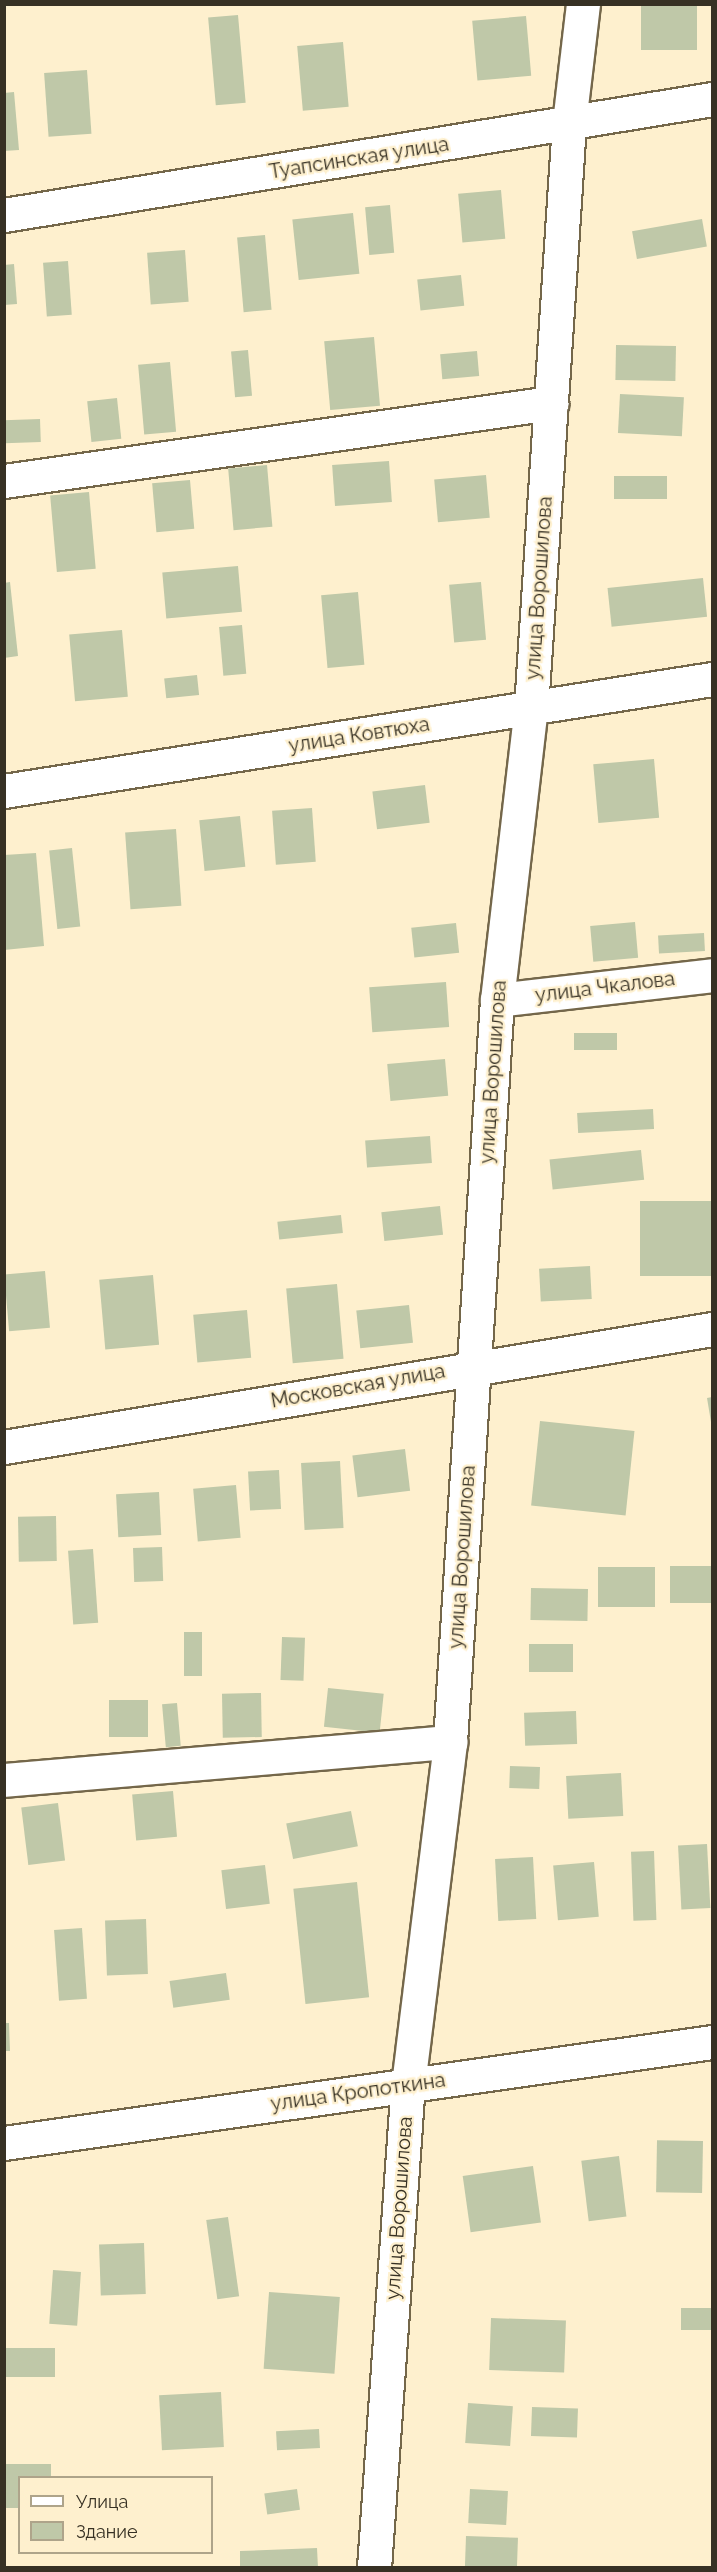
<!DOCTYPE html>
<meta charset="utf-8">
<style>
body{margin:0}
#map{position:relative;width:717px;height:2572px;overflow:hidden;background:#fef0ce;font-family:Raleway,sans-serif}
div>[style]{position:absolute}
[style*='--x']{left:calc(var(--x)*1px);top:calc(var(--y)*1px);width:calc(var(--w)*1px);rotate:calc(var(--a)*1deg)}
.building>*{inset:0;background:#bfc8a8;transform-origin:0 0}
.roads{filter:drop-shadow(2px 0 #74674a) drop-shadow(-2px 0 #74674a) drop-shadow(0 2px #74674a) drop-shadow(0 -2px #74674a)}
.minor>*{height:33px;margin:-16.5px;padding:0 16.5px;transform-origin:16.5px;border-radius:16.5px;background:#fff}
.primary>*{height:33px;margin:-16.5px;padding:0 16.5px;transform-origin:16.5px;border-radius:16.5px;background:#fff}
span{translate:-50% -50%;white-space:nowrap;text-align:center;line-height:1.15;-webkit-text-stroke:4.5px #fef0ce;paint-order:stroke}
.street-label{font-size:20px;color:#373124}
.frame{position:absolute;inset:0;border:6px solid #373124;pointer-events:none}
.legend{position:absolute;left:18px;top:2476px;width:195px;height:78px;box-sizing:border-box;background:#fef0ce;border:2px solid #aea48a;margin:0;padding:8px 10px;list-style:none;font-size:18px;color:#373124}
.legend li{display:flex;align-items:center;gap:12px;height:30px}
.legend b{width:30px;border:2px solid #aea48a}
</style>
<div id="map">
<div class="building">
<i style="left:641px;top:4px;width:56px;height:46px"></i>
<i style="left:238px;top:15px;width:88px;height:30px;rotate:85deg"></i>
<i style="left:526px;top:16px;width:60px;height:54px;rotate:85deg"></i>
<i style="left:343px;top:42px;width:65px;height:46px;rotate:85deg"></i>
<i style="left:87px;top:70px;width:64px;height:43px;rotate:86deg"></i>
<i style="clip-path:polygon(14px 92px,19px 150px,4px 151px,4px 93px)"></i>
<i style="left:501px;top:190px;width:49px;height:43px;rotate:85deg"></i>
<i style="left:390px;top:205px;width:48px;height:25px;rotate:85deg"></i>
<i style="left:353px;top:213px;width:61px;height:61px;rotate:84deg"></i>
<i style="left:702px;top:219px;width:28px;height:71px;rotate:80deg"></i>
<i style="left:265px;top:235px;width:75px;height:28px;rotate:85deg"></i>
<i style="left:185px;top:250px;width:52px;height:38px;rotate:86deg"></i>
<i style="left:68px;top:261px;width:54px;height:25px;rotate:86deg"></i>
<i style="clip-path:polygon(14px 264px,17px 304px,4px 305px,4px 265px)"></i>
<i style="left:461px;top:275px;width:31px;height:44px;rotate:84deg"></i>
<i style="left:374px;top:337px;width:69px;height:50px;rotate:85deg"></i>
<i style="left:616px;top:345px;width:60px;height:35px;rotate:1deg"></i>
<i style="left:248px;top:350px;width:46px;height:17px;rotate:85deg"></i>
<i style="left:477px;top:351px;width:25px;height:37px;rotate:85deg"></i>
<i style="left:170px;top:362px;width:70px;height:32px;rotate:85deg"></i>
<i style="left:620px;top:394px;width:64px;height:39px;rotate:3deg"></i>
<i style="left:117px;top:398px;width:41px;height:30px;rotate:84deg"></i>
<i style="left:40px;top:419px;width:23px;height:36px;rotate:88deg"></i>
<i style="left:389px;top:461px;width:41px;height:57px;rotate:86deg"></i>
<i style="left:267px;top:465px;width:62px;height:39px;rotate:85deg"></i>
<i style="left:486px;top:475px;width:43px;height:52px;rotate:85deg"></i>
<i style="left:667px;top:476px;width:23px;height:53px;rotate:90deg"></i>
<i style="left:190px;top:480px;width:49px;height:38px;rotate:85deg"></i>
<i style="left:89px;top:492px;width:77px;height:39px;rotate:85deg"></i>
<i style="left:238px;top:566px;width:46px;height:76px;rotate:85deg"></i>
<i style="left:703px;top:578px;width:39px;height:96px;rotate:84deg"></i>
<i style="clip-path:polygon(10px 582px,18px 656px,4px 658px,4px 583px)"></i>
<i style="left:481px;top:582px;width:58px;height:32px;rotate:85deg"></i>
<i style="left:358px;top:592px;width:73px;height:37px;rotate:85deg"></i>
<i style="left:242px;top:625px;width:49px;height:23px;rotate:85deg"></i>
<i style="left:122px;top:630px;width:67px;height:53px;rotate:85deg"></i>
<i style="left:197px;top:675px;width:20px;height:33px;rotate:84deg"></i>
<i style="left:654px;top:759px;width:59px;height:61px;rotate:85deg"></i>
<i style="left:425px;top:785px;width:38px;height:53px;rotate:83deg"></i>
<i style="left:312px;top:808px;width:54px;height:40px;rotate:86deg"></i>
<i style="left:240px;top:816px;width:51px;height:41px;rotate:84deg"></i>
<i style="left:176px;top:829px;width:77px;height:51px;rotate:86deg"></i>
<i style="left:72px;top:848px;width:79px;height:23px;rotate:84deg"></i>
<i style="clip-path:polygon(36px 853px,44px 946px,4px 950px,4px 855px)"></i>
<i style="left:635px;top:922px;width:36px;height:45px;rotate:85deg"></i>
<i style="left:456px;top:923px;width:30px;height:45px;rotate:84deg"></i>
<i style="left:704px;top:933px;width:18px;height:46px;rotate:87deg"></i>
<i style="left:446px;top:982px;width:45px;height:77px;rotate:86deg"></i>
<i style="left:574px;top:1033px;width:43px;height:17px"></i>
<i style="left:445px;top:1059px;width:37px;height:58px;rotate:85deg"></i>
<i style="left:653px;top:1109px;width:20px;height:76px;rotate:87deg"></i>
<i style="left:430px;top:1136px;width:27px;height:65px;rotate:86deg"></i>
<i style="left:641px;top:1150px;width:30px;height:92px;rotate:84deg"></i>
<i style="left:712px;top:1201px;width:75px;height:72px;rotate:90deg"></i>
<i style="left:440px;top:1206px;width:29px;height:59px;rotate:84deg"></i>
<i style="left:341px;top:1215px;width:18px;height:64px;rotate:84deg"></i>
<i style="left:590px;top:1266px;width:33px;height:51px;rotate:87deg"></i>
<i style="left:45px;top:1271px;width:57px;height:41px;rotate:85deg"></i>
<i style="left:153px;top:1275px;width:70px;height:54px;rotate:85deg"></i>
<i style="left:337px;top:1284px;width:75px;height:51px;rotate:85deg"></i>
<i style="left:409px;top:1305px;width:38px;height:53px;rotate:84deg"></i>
<i style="left:247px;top:1310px;width:48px;height:54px;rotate:85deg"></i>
<i style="clip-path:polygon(712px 1397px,712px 1422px,711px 1422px,707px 1398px)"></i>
<i style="left:540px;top:1421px;width:95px;height:85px;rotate:6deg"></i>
<i style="left:405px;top:1449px;width:42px;height:53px;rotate:83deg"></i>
<i style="left:340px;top:1461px;width:67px;height:39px;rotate:87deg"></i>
<i style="left:279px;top:1470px;width:39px;height:31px;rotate:87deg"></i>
<i style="left:236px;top:1485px;width:53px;height:43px;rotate:85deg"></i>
<i style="left:159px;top:1492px;width:43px;height:43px;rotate:87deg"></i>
<i style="left:56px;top:1516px;width:45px;height:38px;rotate:89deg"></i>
<i style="left:162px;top:1547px;width:34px;height:29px;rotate:88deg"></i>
<i style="left:93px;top:1549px;width:74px;height:25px;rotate:86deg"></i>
<i style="left:712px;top:1566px;width:37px;height:42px;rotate:90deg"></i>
<i style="left:655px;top:1567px;width:40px;height:57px;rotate:90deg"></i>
<i style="left:531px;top:1588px;width:57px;height:32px;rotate:1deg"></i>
<i style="left:184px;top:1632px;width:18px;height:44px"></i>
<i style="left:282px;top:1637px;width:23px;height:43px;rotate:2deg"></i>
<i style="left:573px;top:1644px;width:28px;height:44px;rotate:90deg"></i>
<i style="left:328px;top:1688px;width:56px;height:39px;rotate:6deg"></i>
<i style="left:261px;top:1693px;width:44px;height:39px;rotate:89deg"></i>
<i style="left:148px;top:1700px;width:37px;height:39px;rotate:90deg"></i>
<i style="left:177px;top:1703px;width:43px;height:15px;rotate:85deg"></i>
<i style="left:576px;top:1711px;width:33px;height:52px;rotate:88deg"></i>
<i style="left:510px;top:1766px;width:30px;height:22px;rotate:2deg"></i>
<i style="left:621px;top:1773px;width:43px;height:55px;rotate:87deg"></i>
<i style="left:173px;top:1791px;width:46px;height:41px;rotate:85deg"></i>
<i style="left:58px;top:1803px;width:58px;height:37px;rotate:83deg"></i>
<i style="left:351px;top:1811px;width:36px;height:66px;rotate:79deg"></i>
<i style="left:707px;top:1844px;width:64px;height:29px;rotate:87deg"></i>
<i style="left:654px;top:1851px;width:69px;height:23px;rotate:88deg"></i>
<i style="left:533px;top:1857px;width:62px;height:38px;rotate:87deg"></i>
<i style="left:594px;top:1862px;width:55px;height:41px;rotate:85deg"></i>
<i style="left:265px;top:1865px;width:39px;height:44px;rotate:83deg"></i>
<i style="left:357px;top:1882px;width:116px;height:64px;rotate:84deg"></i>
<i style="left:146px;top:1919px;width:55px;height:41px;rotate:88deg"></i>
<i style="left:82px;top:1928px;width:71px;height:28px;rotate:86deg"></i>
<i style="left:226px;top:1973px;width:27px;height:57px;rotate:82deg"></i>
<i style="clip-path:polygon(4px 2023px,9px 2023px,10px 2051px,4px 2051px)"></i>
<i style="left:703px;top:2141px;width:52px;height:46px;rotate:91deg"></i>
<i style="left:619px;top:2156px;width:61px;height:38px;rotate:83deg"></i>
<i style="left:533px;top:2166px;width:57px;height:71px;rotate:82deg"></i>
<i style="left:228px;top:2217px;width:80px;height:22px;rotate:82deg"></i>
<i style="left:144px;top:2243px;width:51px;height:45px;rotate:88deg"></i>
<i style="left:53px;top:2270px;width:28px;height:54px;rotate:4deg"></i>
<i style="left:269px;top:2292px;width:71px;height:77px;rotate:4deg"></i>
<i style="left:681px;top:2308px;width:31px;height:22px"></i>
<i style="left:491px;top:2318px;width:75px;height:52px;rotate:2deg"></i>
<i style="left:55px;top:2348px;width:29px;height:51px;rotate:90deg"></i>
<i style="left:221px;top:2392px;width:55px;height:62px;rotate:87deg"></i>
<i style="left:468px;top:2403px;width:45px;height:40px;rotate:4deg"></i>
<i style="left:532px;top:2407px;width:46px;height:29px;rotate:2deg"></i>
<i style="left:319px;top:2429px;width:19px;height:43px;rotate:87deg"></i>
<i style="clip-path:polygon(4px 2464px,51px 2464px,51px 2478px,20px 2478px,20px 2508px,4px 2508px)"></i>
<i style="left:297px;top:2489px;width:21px;height:33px;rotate:82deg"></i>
<i style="left:470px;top:2489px;width:38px;height:34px;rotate:3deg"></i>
<i style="left:466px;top:2536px;width:52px;height:32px;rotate:2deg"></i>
<i style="clip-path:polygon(317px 2548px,318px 2568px,240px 2568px,240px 2551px)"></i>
</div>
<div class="roads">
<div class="minor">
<i style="--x:4;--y:215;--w:717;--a:-9.3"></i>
<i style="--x:4;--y:481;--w:553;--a:-8.12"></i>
<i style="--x:4;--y:791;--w:717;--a:-8.99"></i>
<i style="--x:497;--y:1000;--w:216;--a:-6.6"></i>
<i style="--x:4;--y:1447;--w:718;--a:-9.46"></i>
<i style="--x:4;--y:1780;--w:448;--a:-4.9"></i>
<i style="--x:374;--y:2568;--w:484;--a:-86"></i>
<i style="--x:408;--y:2085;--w:346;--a:-83"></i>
<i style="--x:450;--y:1742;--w:743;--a:-86.38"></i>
<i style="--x:497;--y:1000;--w:294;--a:-83.4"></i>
<i style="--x:531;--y:708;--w:586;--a:-86.28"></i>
<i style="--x:569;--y:123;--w:120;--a:-83.3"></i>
</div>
<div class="primary">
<i style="--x:4;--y:2143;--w:715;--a:-8.12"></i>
</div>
</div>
<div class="street-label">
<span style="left:359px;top:158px;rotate:-9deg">Туапсинская улица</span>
<span style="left:539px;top:588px;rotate:-86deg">улица Ворошилова</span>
<span style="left:359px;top:735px;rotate:-9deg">улица Ковтюха</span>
<span style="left:605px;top:987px;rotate:-7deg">улица Чкалова</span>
<span style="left:493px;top:1072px;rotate:-86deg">улица Ворошилова</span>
<span style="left:358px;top:1386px;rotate:-10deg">Московская улица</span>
<span style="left:462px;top:1557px;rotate:-86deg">улица Ворошилова</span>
<span style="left:358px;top:2092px;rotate:-8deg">улица Кропоткина</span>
<span style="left:399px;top:2208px;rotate:-86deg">улица Ворошилова</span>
</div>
<div class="frame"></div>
<ul class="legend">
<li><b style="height:8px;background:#fff"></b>Улица</li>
<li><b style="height:16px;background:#bfc8a8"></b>Здание</li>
</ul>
</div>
